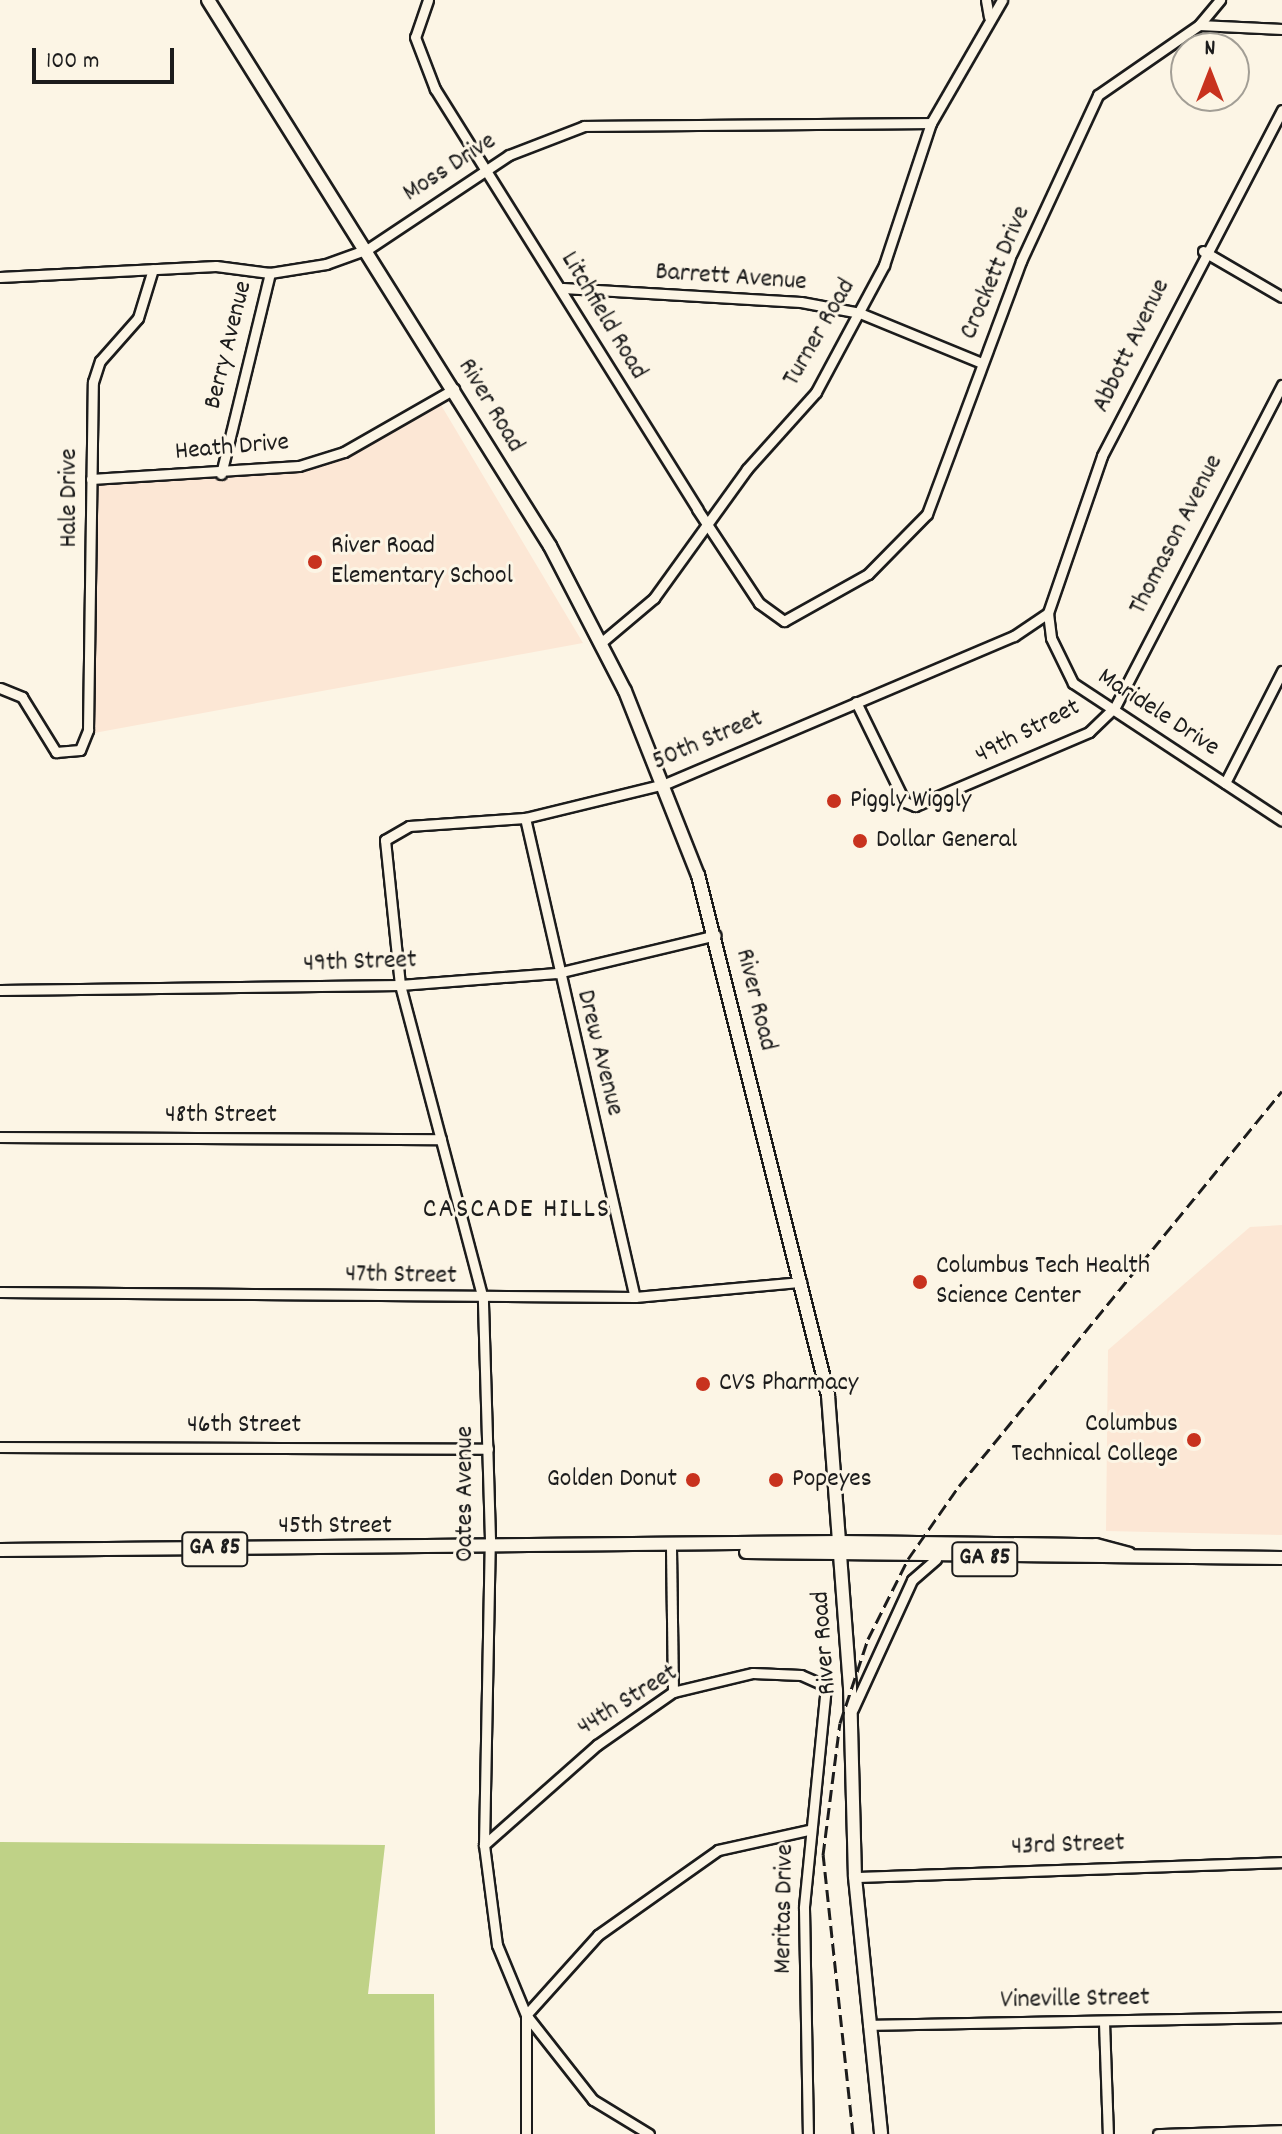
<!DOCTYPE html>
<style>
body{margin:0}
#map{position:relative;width:1282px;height:2134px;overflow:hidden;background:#fcf5e5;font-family:Dekko,sans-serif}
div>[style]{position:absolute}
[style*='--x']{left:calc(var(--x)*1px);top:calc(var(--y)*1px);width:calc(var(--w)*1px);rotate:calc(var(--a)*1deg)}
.built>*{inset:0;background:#fce7d5}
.green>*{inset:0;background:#bfd287}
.roads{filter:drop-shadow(2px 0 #1c1c1c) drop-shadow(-2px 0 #1c1c1c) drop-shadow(0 2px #1c1c1c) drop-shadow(0 -2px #1c1c1c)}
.minor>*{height:9px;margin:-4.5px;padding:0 4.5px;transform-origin:4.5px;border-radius:4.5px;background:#fcf5e5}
.major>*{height:12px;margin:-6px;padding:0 6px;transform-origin:6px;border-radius:6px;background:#fcf5e5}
.rail>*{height:3px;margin-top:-1.5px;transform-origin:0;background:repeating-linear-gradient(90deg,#1c1c1c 0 12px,transparent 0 18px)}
.dots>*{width:22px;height:22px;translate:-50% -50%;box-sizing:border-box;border:4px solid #fcf5e5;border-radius:50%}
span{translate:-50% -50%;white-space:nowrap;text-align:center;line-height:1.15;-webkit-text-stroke:6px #fcf5e5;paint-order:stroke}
.shield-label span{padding:2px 6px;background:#fcf5e5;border:2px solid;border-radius:6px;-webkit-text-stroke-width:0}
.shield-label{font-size:24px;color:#1c1c1c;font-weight:700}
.street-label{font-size:26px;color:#1c1c1c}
.poi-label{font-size:26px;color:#1c1c1c}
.left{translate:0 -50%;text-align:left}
.right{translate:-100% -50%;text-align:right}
.neighbourhood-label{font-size:28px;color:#1c1c1c;letter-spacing:2px}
.north{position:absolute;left:1170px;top:32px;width:80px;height:80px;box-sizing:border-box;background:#fcf5e5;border:2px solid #a29e95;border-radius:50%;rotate:0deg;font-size:22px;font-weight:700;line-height:32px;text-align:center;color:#1c1c1c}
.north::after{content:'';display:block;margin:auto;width:28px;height:36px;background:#c8321e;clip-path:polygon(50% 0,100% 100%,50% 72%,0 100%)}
.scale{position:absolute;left:32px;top:48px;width:142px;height:36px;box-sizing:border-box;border:4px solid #1c1c1c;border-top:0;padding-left:10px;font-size:24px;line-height:28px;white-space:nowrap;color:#1c1c1c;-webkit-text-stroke:6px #fcf5e5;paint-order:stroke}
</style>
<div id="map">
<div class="built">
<i style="clip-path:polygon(441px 405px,583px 643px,94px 733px,94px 482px,299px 471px,349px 455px)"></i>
<i style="clip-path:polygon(1282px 1225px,1282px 1535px,1106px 1531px,1108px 1350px,1250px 1227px)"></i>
</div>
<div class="green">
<i style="clip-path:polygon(0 1842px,385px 1845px,368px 1994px,434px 1994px,435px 2134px,0 2134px)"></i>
</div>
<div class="roads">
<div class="minor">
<i style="--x:428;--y:0;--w:39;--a:109"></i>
<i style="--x:415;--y:37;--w:56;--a:69"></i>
<i style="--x:435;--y:89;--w:495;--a:58"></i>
<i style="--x:697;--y:509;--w:113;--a:56.6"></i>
<i style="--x:759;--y:603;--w:31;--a:36"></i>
<i style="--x:784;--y:621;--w:96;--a:-29.2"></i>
<i style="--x:868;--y:574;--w:84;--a:-45.5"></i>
<i style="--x:927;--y:514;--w:270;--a:-69.6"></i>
<i style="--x:1021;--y:261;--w:183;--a:-65.1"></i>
<i style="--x:1098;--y:95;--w:123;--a:-34.7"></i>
<i style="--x:1199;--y:25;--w:83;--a:2.8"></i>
<i style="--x:986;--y:0;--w:17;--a:80"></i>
<i style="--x:1199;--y:25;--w:33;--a:-50"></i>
<i style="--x:1282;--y:110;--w:390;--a:117.5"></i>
<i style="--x:1102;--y:456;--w:166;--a:109"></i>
<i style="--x:1048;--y:613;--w:25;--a:83"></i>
<i style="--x:1051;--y:638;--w:50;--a:63.9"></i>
<i style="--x:1073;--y:683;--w:250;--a:33.4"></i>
<i style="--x:1203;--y:251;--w:91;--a:30.2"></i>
<i style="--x:0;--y:277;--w:216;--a:-2.9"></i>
<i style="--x:216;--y:266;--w:54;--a:7.4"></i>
<i style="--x:270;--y:273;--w:57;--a:-9.1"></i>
<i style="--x:326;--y:264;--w:45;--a:-19.7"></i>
<i style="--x:368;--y:249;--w:169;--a:-33.7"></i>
<i style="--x:509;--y:155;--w:80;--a:-21.1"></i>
<i style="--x:584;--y:126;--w:347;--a:-0.5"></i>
<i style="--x:563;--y:288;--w:238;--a:3.4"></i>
<i style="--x:801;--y:302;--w:60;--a:10.6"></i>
<i style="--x:860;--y:313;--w:132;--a:22.3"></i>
<i style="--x:221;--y:474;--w:207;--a:-76.3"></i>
<i style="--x:91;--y:479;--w:208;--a:-3.6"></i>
<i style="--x:299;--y:466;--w:47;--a:-17.3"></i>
<i style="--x:344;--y:452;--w:127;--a:-29.8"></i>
<i style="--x:603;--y:641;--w:67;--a:-40.1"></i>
<i style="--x:654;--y:598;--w:159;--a:-54.2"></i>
<i style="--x:747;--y:469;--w:103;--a:-48.1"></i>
<i style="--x:816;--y:392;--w:144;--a:-61.8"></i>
<i style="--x:884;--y:265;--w:150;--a:-71.7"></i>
<i style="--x:931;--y:123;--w:142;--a:-60"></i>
<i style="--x:0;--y:688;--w:24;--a:22"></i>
<i style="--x:22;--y:697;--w:65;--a:58.3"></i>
<i style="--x:56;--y:752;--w:24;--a:-5"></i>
<i style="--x:80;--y:750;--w:22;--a:-68"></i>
<i style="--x:88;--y:730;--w:348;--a:-89.2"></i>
<i style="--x:93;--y:382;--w:22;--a:-72"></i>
<i style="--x:100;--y:361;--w:57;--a:-48.5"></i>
<i style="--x:138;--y:318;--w:51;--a:-73"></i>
<i style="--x:856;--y:702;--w:111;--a:63.9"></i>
<i style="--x:905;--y:802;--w:11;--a:22"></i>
<i style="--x:915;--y:806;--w:189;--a:-23"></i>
<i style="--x:1089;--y:732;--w:36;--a:-44"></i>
<i style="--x:1115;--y:707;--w:363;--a:-62.6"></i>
<i style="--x:1225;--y:783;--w:126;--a:-63"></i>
<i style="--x:525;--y:818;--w:491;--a:77.1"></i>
<i style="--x:0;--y:990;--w:400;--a:-0.7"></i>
<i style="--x:400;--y:985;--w:157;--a:-4.4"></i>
<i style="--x:557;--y:973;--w:163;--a:-13.4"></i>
<i style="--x:0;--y:1137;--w:441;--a:0.3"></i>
<i style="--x:0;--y:1292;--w:635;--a:0.45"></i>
<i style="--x:635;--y:1297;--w:167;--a:-5.2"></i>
<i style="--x:0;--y:1447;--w:488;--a:0.2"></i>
<i style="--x:671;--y:1548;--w:144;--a:89.2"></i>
<i style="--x:853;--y:1709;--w:142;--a:-65.4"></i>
<i style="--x:912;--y:1580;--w:32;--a:-41"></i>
<i style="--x:484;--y:1845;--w:151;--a:-41.5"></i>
<i style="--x:597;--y:1745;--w:93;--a:-34.9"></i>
<i style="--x:673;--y:1692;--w:82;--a:-13.4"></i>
<i style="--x:753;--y:1673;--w:48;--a:2.4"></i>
<i style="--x:801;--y:1675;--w:27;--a:24"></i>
<i style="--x:826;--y:1686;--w:223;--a:95.7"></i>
<i style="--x:804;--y:1908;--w:226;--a:89"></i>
<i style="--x:855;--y:1877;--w:427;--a:-2"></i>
<i style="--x:1104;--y:2022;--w:112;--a:88"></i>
<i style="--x:868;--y:2025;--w:414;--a:-1.1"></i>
<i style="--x:526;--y:2134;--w:119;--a:-90"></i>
<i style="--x:526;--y:2015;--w:76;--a:-112.5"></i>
<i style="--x:497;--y:1945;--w:101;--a:-97.4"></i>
<i style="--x:484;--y:1845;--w:306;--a:-88.9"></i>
<i style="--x:490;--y:1539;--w:240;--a:-91.7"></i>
<i style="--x:483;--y:1299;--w:325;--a:-104.8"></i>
<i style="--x:400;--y:985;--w:146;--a:-95.9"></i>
<i style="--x:385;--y:840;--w:28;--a:-30"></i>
<i style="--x:409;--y:826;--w:116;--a:-3.9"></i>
<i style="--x:525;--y:818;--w:144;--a:-13.7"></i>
<i style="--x:665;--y:784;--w:379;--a:-23"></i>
<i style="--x:1014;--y:636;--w:41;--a:-34.1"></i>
<i style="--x:649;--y:2134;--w:66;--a:-148.7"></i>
<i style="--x:593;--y:2100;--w:108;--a:-128.2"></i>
<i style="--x:526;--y:2015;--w:108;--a:-48"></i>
<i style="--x:598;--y:1935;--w:147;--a:-35.3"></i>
<i style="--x:718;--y:1850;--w:92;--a:-12.5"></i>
<i style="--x:1158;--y:2134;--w:124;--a:-1.8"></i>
</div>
<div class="major">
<i style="--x:208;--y:0;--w:644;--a:57.94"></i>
<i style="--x:550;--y:546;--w:163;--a:62.7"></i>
<i style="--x:625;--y:691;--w:198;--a:68.4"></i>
<i style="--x:698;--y:875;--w:536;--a:75.96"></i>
<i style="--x:828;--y:1395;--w:293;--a:85.7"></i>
<i style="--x:850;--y:1687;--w:190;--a:88.5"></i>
<i style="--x:855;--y:1877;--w:258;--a:84.2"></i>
<i style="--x:0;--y:1550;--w:840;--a:-0.55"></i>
<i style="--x:840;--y:1542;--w:256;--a:0.7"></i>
<i style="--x:1096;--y:1545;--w:34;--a:15"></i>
<i style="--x:746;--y:1552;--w:536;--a:0.64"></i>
</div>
</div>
<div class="rail">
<i style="--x:853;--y:2134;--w:281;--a:-96.1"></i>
<i style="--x:823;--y:1855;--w:133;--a:-82.7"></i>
<i style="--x:840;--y:1723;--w:89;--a:-71.6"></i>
<i style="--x:868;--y:1639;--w:89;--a:-63.4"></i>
<i style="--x:908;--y:1559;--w:89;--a:-55.1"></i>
<i style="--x:959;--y:1486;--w:510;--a:-50.73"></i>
</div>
<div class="dots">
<i style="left:315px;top:562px;background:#c8321e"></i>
<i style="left:834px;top:801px;background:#c8321e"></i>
<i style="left:860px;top:841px;background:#c8321e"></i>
<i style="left:920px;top:1282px;background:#c8321e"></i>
<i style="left:703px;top:1384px;background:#c8321e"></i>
<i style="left:1194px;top:1440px;background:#c8321e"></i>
<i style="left:693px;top:1480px;background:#c8321e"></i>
<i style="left:776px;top:1480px;background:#c8321e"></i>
</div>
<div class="shield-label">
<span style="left:215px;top:1549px">GA 85</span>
<span style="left:985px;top:1559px">GA 85</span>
</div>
<div class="street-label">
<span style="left:450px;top:168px;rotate:-33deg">Moss Drive</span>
<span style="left:996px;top:273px;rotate:-67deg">Crockett Drive</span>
<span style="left:731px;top:278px;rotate:4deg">Barrett Avenue</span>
<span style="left:603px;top:316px;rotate:59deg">Litchfield Road</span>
<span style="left:820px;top:333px;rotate:-60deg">Turner Road</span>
<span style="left:229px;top:345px;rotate:-76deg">Berry Avenue</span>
<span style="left:1132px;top:346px;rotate:-64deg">Abbott Avenue</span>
<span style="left:490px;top:406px;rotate:59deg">River Road</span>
<span style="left:232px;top:448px;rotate:-5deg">Heath Drive</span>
<span style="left:70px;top:498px;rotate:-90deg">Hale Drive</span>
<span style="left:1177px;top:535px;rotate:-63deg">Thomason Avenue</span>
<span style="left:1158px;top:713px;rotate:33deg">Maridele Drive</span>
<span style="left:1028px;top:732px;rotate:-27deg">49th Street</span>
<span style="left:708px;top:741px;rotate:-23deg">50th Street</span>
<span style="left:360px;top:963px;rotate:-2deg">49th Street</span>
<span style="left:755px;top:1000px;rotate:76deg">River Road</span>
<span style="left:599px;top:1053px;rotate:76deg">Drew Avenue</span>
<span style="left:221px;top:1116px">48th Street</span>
<span style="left:401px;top:1276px;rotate:1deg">47th Street</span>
<span style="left:244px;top:1426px">46th Street</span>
<span style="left:466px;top:1494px;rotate:-90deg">Oates Avenue</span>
<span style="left:335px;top:1527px">45th Street</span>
<span style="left:825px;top:1643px;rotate:-94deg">River Road</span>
<span style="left:628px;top:1701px;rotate:-32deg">44th Street</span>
<span style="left:1068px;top:1846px;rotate:-2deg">43rd Street</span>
<span style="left:785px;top:1909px;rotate:-89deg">Meritas Drive</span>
<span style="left:1075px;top:2000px;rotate:-1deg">Vineville Street</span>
</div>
<div class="poi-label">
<span class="left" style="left:331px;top:562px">River Road<br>Elementary School</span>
<span class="left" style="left:850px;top:801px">Piggly Wiggly</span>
<span class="left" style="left:876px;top:841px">Dollar General</span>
<span class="left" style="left:936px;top:1282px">Columbus Tech Health<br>Science Center</span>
<span class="left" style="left:719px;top:1384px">CVS Pharmacy</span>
<span class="right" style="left:1178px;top:1440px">Columbus<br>Technical College</span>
<span class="right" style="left:677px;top:1480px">Golden Donut</span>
<span class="left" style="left:792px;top:1480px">Popeyes</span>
</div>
<div class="neighbourhood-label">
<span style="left:517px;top:1211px">CASCADE HILLS</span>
</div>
<div class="north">N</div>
<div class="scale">100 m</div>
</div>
